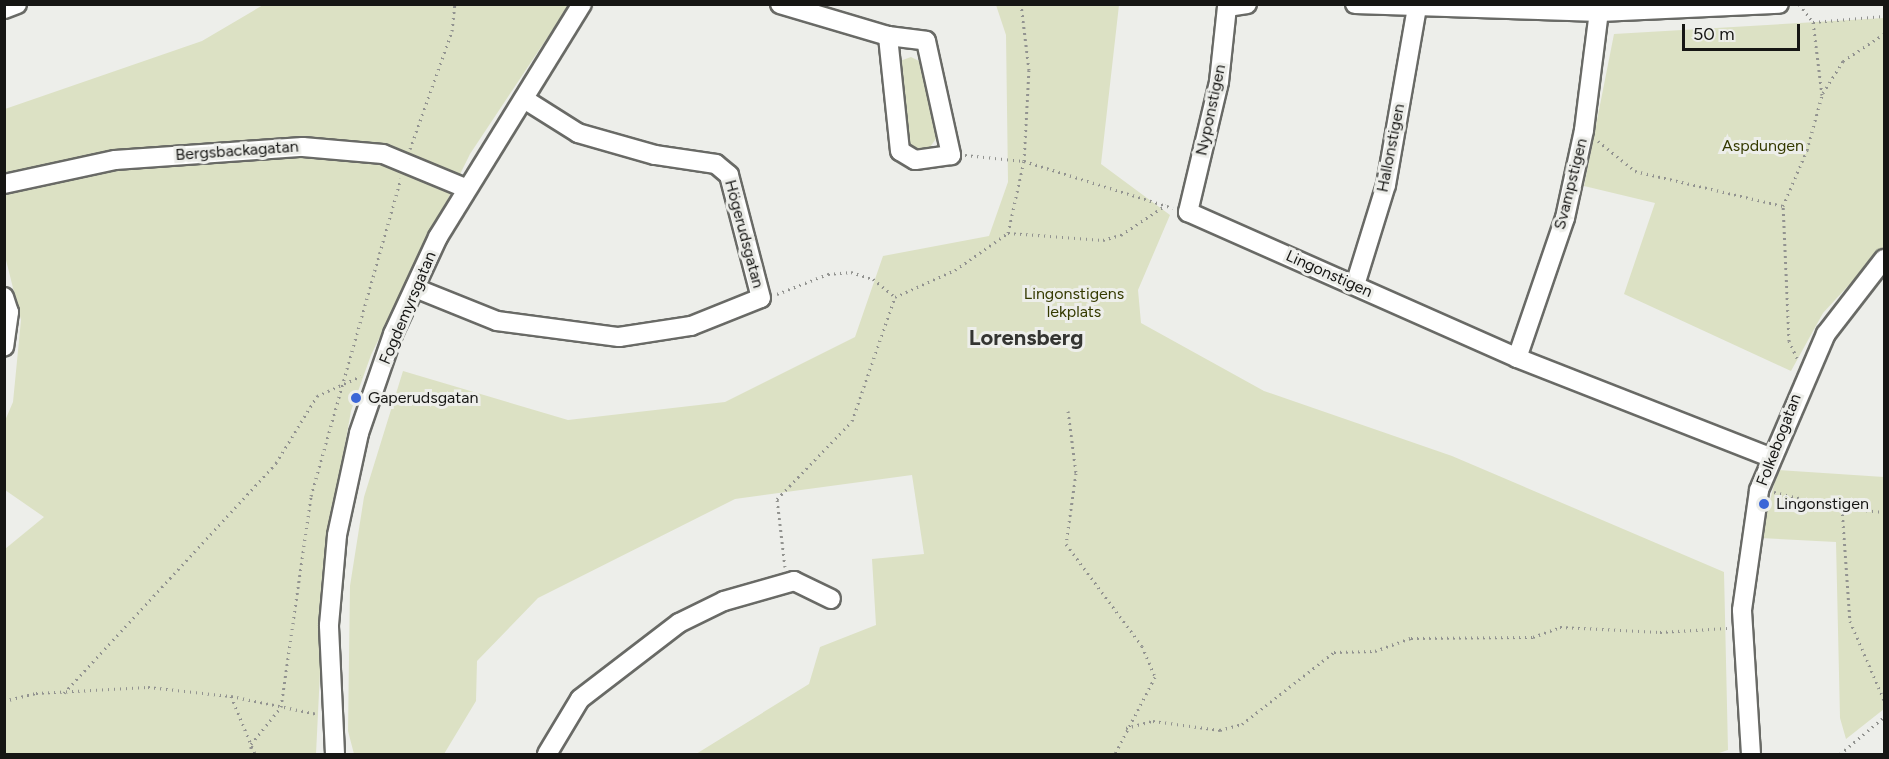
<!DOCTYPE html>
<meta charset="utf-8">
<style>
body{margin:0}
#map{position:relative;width:1889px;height:759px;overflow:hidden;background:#edeeea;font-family:Figtree,sans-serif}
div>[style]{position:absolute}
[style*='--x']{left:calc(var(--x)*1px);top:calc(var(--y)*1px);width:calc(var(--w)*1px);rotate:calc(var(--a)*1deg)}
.green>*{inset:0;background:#dce1c4}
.path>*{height:3px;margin-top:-1.5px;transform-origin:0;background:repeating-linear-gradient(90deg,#929390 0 1.5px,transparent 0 6px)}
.roads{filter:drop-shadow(2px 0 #696a66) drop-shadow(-2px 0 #696a66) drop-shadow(0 2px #696a66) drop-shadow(0 -2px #696a66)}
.minor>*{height:18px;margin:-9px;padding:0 9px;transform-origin:9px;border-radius:9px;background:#fff}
.dots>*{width:16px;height:16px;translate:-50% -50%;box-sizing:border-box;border:3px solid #edeeea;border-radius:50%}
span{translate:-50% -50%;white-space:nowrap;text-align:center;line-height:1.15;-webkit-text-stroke:6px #edeeea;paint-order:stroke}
.street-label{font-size:16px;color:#161614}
.park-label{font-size:16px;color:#353a00}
.poi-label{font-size:16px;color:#161614}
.left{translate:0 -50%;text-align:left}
.district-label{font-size:22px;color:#333431;font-weight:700}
.frame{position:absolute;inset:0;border:6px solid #161614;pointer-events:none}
.scale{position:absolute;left:1682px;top:24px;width:118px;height:27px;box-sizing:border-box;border:3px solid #161614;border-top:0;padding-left:8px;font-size:18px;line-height:21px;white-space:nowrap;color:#161614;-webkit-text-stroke:4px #edeeea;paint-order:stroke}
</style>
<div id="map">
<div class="green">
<i style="clip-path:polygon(263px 5px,569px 5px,470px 154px,371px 355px,351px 411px,326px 550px,316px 754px,5px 754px,5px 549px,44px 517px,5px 490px,4px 423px,13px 402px,21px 320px,5px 256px,5px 109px,202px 41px)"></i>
<i style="clip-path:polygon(996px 5px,1119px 5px,1101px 164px,1170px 215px,1138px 290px,1141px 323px,1264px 391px,1452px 456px,1724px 572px,1728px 750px,1716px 754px,696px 754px,809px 684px,820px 647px,876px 625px,872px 559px,924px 554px,912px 475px,735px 499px,538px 598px,477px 661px,476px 701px,444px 754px,354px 754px,348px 731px,350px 586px,364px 497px,403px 371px,568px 420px,725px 402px,855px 337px,883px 256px,989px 236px,1008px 182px,1006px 35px)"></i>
<i style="clip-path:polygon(1884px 18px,1884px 247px,1823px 313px,1791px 371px,1624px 294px,1655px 203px,1584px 186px,1614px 34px)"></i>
<i style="clip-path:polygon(911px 57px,919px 61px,938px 136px,930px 147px,917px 150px,906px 140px,896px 73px,900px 61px)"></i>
<i style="clip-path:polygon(1778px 470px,1884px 477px,1884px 709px,1846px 739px,1840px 718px,1836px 542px,1760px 538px)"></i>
</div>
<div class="path">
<i style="--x:1799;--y:4;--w:23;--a:52"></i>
<i style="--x:1813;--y:22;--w:71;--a:-4.8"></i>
<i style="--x:1823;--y:93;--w:38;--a:-58"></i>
<i style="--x:1843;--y:61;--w:49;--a:-33.4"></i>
<i style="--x:1598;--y:141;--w:48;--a:39"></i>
<i style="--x:1635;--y:171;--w:152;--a:13.3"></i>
<i style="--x:410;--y:149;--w:125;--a:-70.4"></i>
<i style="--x:452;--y:31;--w:27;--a:-84"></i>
<i style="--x:965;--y:155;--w:59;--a:5.8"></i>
<i style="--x:1024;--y:161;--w:156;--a:17.5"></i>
<i style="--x:1008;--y:233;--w:95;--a:4.2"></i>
<i style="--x:1103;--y:240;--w:19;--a:-16"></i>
<i style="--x:1121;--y:235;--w:54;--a:-33.7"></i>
<i style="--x:777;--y:294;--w:55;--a:-21.4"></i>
<i style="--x:828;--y:274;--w:23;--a:-5"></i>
<i style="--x:851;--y:272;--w:23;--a:18"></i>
<i style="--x:873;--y:279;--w:28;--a:39"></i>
<i style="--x:1797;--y:358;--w:19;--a:-115"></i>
<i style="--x:1789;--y:341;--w:135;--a:-92.5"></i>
<i style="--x:1783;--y:206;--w:61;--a:-66.8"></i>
<i style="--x:1807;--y:150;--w:57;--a:-74.7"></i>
<i style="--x:1822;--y:95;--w:74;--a:-97"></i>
<i style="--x:1068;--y:411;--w:63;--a:82.6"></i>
<i style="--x:1076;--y:473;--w:72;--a:98"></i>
<i style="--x:1066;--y:544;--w:127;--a:53.3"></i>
<i style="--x:1142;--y:646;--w:34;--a:67"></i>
<i style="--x:1155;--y:677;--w:87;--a:117.5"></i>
<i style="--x:1774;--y:492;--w:70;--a:13.2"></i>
<i style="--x:1842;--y:508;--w:42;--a:5.4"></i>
<i style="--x:1842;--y:508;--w:113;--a:86"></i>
<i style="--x:1850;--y:621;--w:86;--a:66.7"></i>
<i style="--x:785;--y:567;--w:68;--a:-96.7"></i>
<i style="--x:777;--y:499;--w:108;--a:-46.1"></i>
<i style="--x:852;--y:421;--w:131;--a:-70.9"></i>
<i style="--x:895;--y:297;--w:66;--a:-24.2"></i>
<i style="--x:955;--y:270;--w:65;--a:-34.9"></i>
<i style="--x:1008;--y:233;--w:74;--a:-77.5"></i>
<i style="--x:1024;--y:161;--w:91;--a:-86.9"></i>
<i style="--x:1029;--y:70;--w:66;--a:-96.9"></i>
<i style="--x:64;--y:693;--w:313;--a:-47.3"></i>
<i style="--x:276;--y:463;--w:79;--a:-58.5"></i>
<i style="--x:317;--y:396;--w:48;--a:-24.4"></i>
<i style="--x:231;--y:696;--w:63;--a:67.5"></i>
<i style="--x:4;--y:701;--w:33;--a:-14"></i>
<i style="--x:36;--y:693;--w:112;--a:-3.1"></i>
<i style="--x:148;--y:687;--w:83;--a:6.2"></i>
<i style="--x:231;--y:696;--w:88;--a:11.8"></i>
<i style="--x:1126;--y:728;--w:28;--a:-15"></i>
<i style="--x:1153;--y:721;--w:68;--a:7.7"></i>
<i style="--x:1220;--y:730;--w:23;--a:-15"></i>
<i style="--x:1242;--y:724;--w:117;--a:-38"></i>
<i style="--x:1334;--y:652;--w:41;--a:-1.4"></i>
<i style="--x:1375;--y:651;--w:38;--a:-20"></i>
<i style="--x:1411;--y:638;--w:122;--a:-0.5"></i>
<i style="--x:1533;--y:637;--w:29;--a:-20"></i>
<i style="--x:1560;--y:627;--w:100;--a:2.9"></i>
<i style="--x:1660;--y:632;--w:67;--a:-3.4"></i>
<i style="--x:251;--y:754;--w:10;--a:-90"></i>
<i style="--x:251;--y:744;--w:48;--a:-51"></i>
<i style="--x:281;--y:707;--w:213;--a:-81.9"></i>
<i style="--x:311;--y:496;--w:330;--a:-74.2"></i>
<i style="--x:1840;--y:754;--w:57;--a:-40.1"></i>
</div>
<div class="roads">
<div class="minor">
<i style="--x:780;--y:4;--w:113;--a:16.5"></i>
<i style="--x:888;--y:36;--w:38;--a:7"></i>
<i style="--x:926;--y:41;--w:117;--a:77.6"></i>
<i style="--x:951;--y:155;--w:36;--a:172"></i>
<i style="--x:915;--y:160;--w:17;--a:-149"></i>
<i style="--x:900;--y:151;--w:116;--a:-96"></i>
<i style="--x:1247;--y:4;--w:20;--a:171"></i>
<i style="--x:1227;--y:7;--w:75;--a:96.1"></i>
<i style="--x:1219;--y:82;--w:134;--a:103.4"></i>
<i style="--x:1188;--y:212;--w:360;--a:23.9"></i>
<i style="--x:1517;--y:358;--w:271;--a:21.4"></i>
<i style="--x:1355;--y:4;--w:245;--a:1.9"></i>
<i style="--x:1600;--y:12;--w:179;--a:-2.6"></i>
<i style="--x:4;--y:9;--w:14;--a:-21"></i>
<i style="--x:4;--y:184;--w:114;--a:-12.2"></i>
<i style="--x:115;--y:160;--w:188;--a:-4"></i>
<i style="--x:303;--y:147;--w:80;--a:5"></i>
<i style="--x:383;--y:154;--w:89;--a:22.5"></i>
<i style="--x:1355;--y:285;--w:105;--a:-72.8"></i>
<i style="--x:1386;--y:185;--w:180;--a:-80.1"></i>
<i style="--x:415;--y:288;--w:88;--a:21.9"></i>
<i style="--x:497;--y:321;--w:123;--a:7.5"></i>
<i style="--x:619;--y:337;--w:73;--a:-8.7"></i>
<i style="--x:691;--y:326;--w:75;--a:-21.8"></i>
<i style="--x:761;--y:298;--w:127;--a:-104.6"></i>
<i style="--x:729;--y:175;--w:17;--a:-140"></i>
<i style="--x:716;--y:164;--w:62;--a:-171.6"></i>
<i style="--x:655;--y:155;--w:80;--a:-164.1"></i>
<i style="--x:578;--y:133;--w:64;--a:-147.8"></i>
<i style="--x:4;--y:297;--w:16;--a:72"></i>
<i style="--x:9;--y:312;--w:35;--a:98"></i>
<i style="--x:1517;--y:358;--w:148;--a:-71.1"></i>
<i style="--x:1565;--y:218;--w:90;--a:-77.8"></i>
<i style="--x:1584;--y:130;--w:127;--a:-82.8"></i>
<i style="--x:335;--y:754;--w:129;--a:-92.7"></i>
<i style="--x:329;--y:625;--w:90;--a:-84.9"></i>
<i style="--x:337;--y:535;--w:104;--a:-77.8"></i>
<i style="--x:359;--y:433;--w:105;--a:-71"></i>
<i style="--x:393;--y:334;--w:107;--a:-65.1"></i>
<i style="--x:438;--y:237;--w:274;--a:-58.3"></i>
<i style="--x:547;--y:754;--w:64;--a:-59"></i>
<i style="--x:580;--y:699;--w:125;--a:-37.5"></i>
<i style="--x:679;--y:623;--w:50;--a:-26.1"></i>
<i style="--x:724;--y:601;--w:73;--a:-15.9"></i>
<i style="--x:794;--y:581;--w:41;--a:25.9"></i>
<i style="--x:1751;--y:754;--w:144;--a:-93.6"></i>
<i style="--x:1742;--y:610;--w:121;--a:-81.9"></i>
<i style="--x:1759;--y:490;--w:170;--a:-66.8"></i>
<i style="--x:1826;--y:334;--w:95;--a:-52.3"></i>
</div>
</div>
<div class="dots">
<i style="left:356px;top:398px;background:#3b66d7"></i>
<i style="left:1764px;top:504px;background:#3b66d7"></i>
</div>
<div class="street-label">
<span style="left:1211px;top:110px;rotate:-78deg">Nyponstigen</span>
<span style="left:1391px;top:148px;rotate:-79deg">Hallonstigen</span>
<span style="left:237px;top:151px;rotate:-4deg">Bergsbackagatan</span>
<span style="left:1571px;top:184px;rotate:-76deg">Svampstigen</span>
<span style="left:744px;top:234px;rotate:75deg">Högerudsgatan</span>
<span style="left:1329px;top:274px;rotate:24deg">Lingonstigen</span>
<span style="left:408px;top:308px;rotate:-67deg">Fogdemyrsgatan</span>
<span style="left:1779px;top:440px;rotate:-69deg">Folkebogatan</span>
</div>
<div class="park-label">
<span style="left:1763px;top:146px">Aspdungen</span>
<span style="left:1074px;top:303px">Lingonstigens<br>lekplats</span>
</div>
<div class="poi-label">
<span class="left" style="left:368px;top:398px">Gaperudsgatan</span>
<span class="left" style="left:1776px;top:504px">Lingonstigen</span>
</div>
<div class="district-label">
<span style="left:1026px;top:338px">Lorensberg</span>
</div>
<div class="frame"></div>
<div class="scale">50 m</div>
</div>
